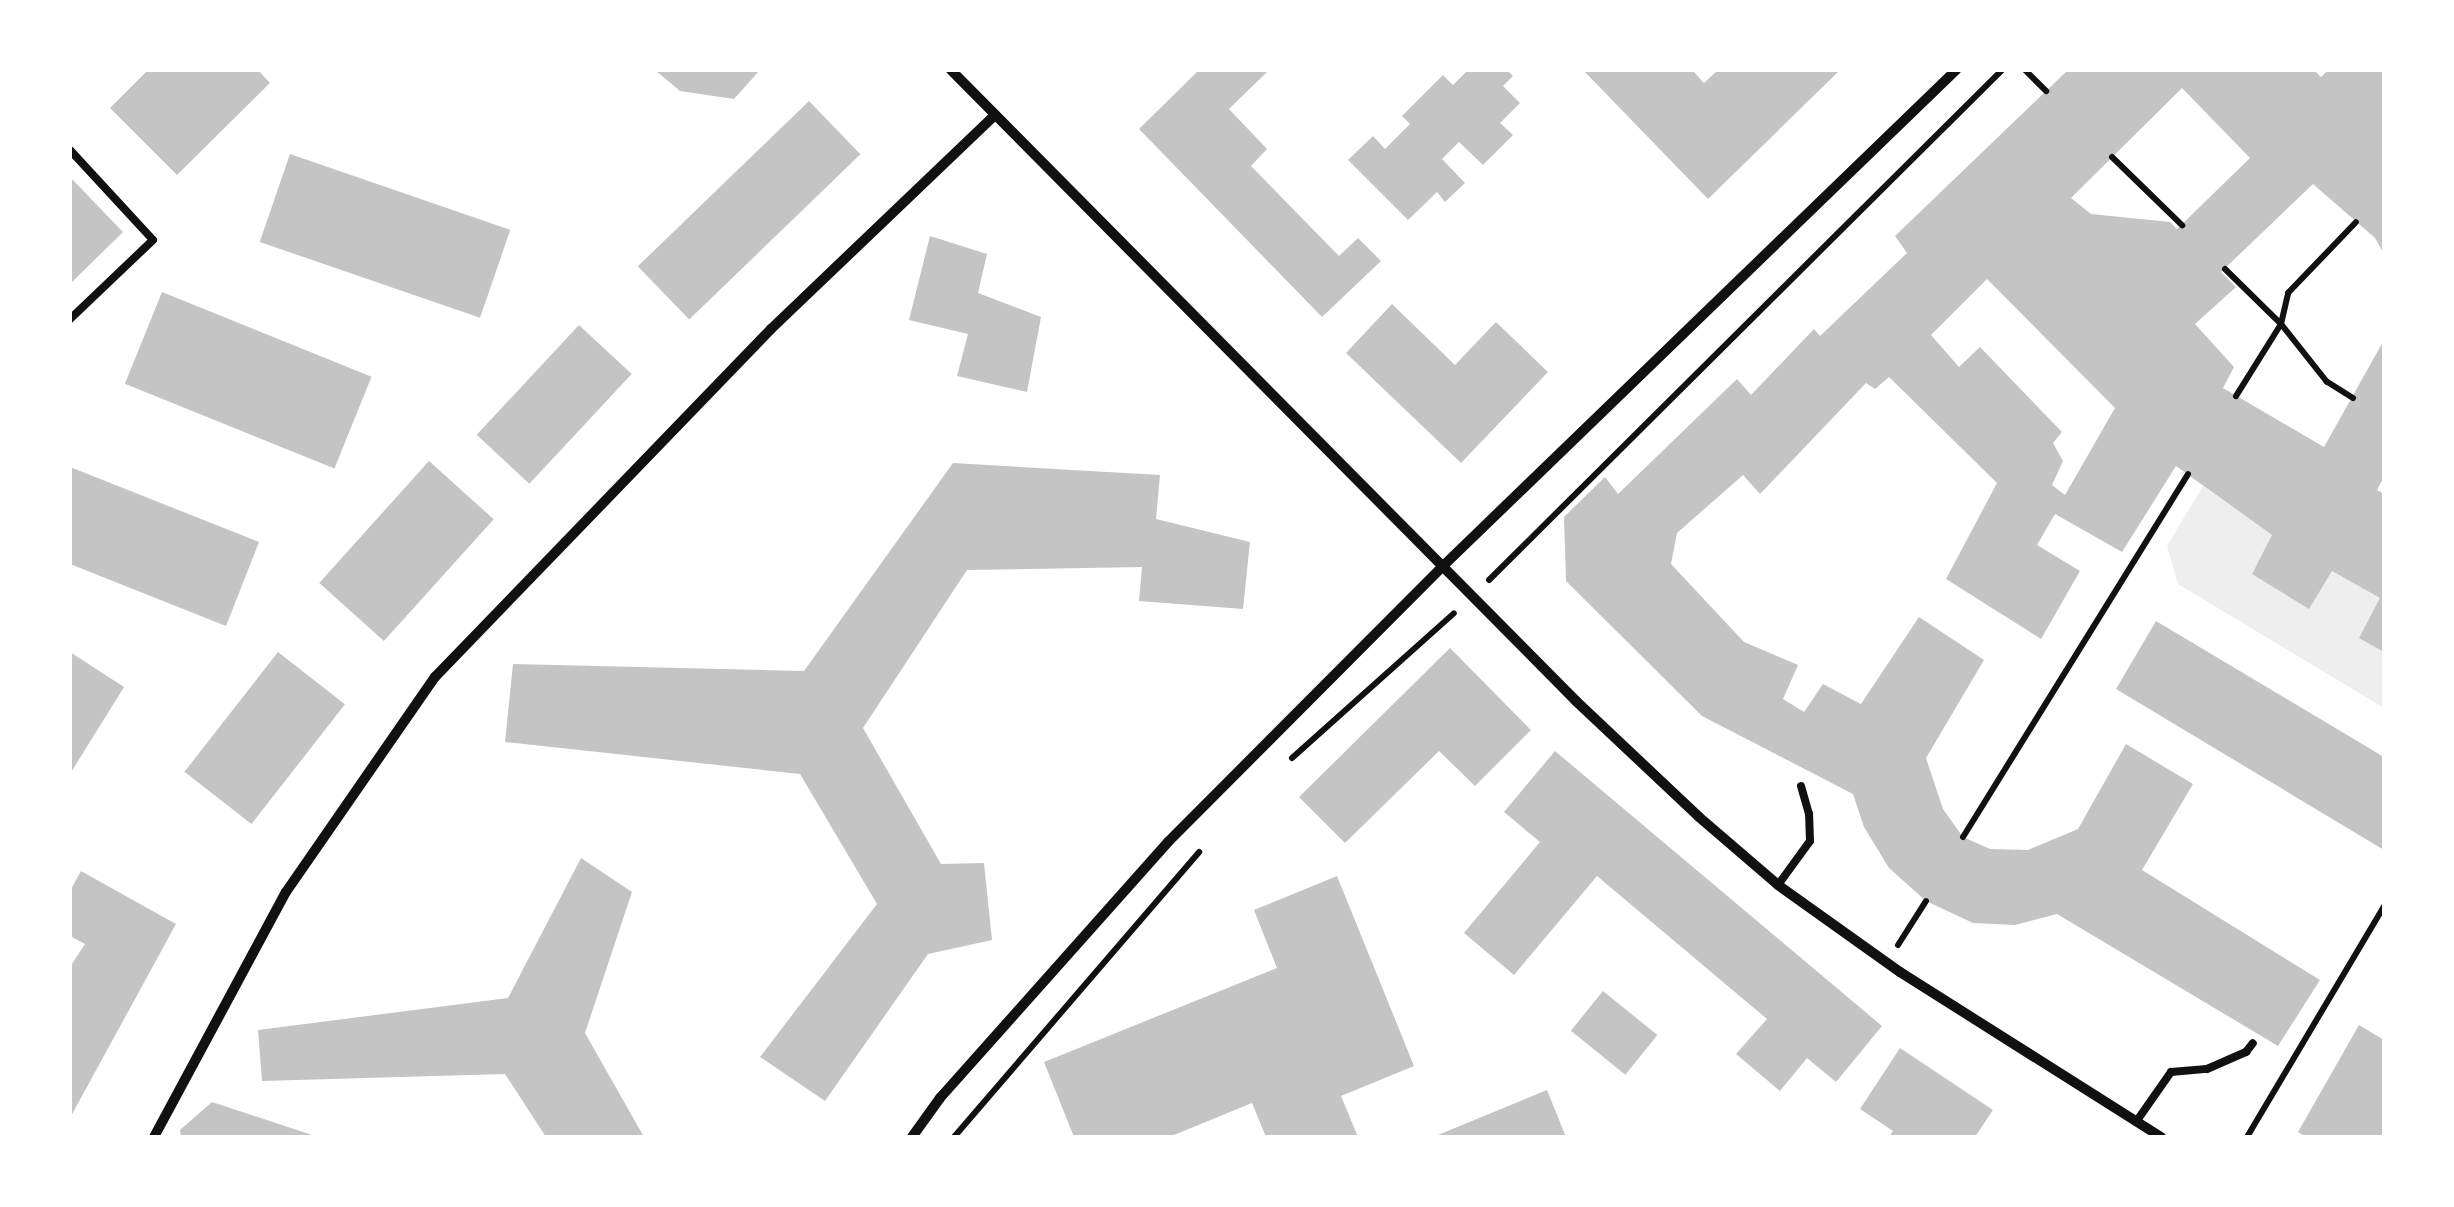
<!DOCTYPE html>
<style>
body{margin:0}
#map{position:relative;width:2454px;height:1207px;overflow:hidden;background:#fff;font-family:"Fira Sans",sans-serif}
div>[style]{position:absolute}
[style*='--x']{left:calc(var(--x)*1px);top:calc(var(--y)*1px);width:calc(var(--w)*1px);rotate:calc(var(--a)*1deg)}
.green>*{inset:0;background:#eee}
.building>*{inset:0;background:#c4c4c4;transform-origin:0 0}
.path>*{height:6px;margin:-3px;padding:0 3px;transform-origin:3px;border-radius:3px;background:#111}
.service>*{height:8px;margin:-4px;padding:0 4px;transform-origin:4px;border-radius:4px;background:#111}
.minor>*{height:10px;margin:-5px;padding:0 5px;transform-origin:5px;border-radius:5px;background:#111}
span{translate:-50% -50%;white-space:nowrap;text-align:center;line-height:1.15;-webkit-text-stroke:8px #fff;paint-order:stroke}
.frame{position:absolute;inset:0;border:72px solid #fff;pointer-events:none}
</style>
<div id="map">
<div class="green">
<i style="clip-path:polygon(2203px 486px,2272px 535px,2252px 574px,2332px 571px,2380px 598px,2384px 708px,2178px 584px,2167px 546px)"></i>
</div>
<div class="building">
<i style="clip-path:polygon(148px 70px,258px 70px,270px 83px,177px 175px,110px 108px)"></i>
<i style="clip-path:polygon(655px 70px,760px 70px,734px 99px,680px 91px)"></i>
<i style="clip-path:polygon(1199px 70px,1269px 70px,1229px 109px,1267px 149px,1251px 166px,1339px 256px,1358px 238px,1381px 261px,1322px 317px,1139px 129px)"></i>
<i style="clip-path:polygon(1468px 70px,1507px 70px,1513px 76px,1503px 86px,1520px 103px,1500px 123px,1513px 135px,1483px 165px,1459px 142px,1442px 159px,1465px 183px,1445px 202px,1437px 192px,1408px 220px,1348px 160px,1373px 136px,1385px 149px,1410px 124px,1402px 116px,1443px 75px,1453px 85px)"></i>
<i style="clip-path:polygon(1583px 70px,1692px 70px,1704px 83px,1718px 70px,1840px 70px,1708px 199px)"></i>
<i style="clip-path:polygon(evenodd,2068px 70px,2314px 70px,2321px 77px,2328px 70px,2384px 70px,2384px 254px,2375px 238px,2313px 184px,2221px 272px,2236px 287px,2195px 324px,2234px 367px,2223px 388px,2324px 447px,2384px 340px,2384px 477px,2377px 490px,2384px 494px,2384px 652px,2359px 638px,2380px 598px,2332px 571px,2309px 609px,2252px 574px,2272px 535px,2176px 466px,2122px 552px,2055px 514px,2037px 545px,2080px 571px,2041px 639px,1946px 579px,1997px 483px,1889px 377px,1875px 389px,1866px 383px,1760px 494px,1743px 475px,1677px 533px,1671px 564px,1744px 642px,1798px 665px,1783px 699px,1804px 712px,1823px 684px,1861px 704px,1919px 617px,1984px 660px,1926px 758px,1943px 809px,1963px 837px,1990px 849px,2028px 850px,2078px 829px,2126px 744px,2193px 784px,2142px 870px,2320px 980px,2278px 1046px,2057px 914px,2015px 925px,1973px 923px,1926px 901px,1889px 868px,1864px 827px,1853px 794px,1702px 716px,1566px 581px,1564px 517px,1605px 477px,1618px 494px,1737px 379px,1751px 395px,1814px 329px,1820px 336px,1907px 253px,1895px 236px,2068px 70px,2182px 88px,2250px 158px,2177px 229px,2170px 222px,2091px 214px,2071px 198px,2182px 88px,2068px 70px,1987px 279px,2115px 408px,2065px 495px,2052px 485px,2063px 461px,2053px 443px,2062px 432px,1980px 347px,1959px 367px,1931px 335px,1987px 279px)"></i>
<i style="left:809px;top:101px;width:74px;height:238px;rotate:46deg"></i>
<i style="left:290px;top:154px;width:233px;height:93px;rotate:19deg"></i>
<i style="clip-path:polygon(70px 177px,123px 232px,70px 284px)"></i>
<i style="clip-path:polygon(930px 236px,987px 254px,978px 293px,1041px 317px,1027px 392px,957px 376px,968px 334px,909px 320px)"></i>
<i style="left:162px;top:292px;width:226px;height:99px;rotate:22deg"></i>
<i style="clip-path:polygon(1392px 304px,1455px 365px,1496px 322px,1548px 372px,1461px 463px,1346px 353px)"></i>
<i style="left:579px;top:325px;width:72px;height:150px;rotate:43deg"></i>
<i style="left:429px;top:461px;width:87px;height:164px;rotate:42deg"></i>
<i style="clip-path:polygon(953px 463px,1160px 475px,1156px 519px,1250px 542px,1243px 609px,1139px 601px,1142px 567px,967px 570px,863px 728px,941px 864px,984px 863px,992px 940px,928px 954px,825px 1101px,760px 1057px,877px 904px,800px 774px,505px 742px,513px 664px,804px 671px)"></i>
<i style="clip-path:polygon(70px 467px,259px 542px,226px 626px,70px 564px)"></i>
<i style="clip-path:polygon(2156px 621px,2384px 757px,2384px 850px,2116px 689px)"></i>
<i style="clip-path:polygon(1450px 648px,1531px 730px,1475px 786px,1439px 751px,1345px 843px,1299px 797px)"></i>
<i style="clip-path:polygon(70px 652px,124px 687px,70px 774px)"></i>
<i style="left:278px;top:652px;width:85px;height:152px;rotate:38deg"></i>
<i style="clip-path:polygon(1555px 751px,1882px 1026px,1836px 1082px,1807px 1058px,1780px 1091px,1736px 1054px,1767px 1019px,1597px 876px,1514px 975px,1464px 933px,1540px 842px,1504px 812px)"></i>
<i style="clip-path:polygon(581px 858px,632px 892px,585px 1033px,644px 1137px,546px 1137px,505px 1074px,262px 1081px,258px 1030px,508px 998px)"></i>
<i style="clip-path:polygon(81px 871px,176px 924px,70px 1118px,70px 967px,85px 944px,70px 936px,70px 891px)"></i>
<i style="clip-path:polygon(1337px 876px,1414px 1066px,1341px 1096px,1358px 1137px,1266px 1137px,1252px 1103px,1169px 1137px,1074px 1137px,1044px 1062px,1277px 968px,1254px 910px)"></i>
<i style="left:1603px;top:991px;width:70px;height:51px;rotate:39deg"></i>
<i style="clip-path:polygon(2359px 1025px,2384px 1040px,2384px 1137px,2306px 1137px,2298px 1132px)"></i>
<i style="clip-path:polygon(1900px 1048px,1993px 1110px,1975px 1137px,1889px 1137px,1893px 1131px,1860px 1109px)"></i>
<i style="clip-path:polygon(1547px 1090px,1566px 1137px,1433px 1137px)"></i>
<i style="clip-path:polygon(212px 1102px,315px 1136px,315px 1137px,181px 1137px,180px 1130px)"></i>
</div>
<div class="path">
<i style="--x:2025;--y:70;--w:30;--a:45"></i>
<i style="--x:2112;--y:157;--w:98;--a:44.2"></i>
<i style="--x:2225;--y:269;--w:78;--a:44.5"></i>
<i style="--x:2281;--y:324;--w:85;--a:122"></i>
<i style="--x:2353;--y:398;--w:31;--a:-148"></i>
<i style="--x:2327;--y:382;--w:74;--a:-128.4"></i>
<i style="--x:2281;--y:324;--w:32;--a:-77"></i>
<i style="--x:2288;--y:293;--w:98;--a:-46.2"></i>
<i style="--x:1489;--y:580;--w:723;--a:-44.83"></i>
<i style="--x:1292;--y:758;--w:217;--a:-41.8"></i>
<i style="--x:1963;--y:837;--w:427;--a:-58.2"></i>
<i style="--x:1898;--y:945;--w:52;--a:-57.5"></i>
<i style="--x:954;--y:1137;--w:376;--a:-49.3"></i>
<i style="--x:2247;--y:1137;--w:269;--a:-59.3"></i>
</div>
<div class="service">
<i style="--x:70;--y:150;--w:122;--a:47.3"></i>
<i style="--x:153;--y:240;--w:115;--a:136.4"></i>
<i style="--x:1778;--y:885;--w:54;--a:-54"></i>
<i style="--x:1810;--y:841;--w:27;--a:-92"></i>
<i style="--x:1809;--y:814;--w:29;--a:-106"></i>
<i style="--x:2136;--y:1122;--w:61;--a:-55"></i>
<i style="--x:2171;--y:1072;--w:36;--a:-5"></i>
<i style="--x:2207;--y:1069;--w:43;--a:-23.6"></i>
<i style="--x:2246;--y:1052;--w:11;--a:-52"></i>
</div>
<div class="minor">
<i style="--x:951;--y:70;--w:888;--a:45.27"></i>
<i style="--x:1576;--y:701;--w:169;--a:43.3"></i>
<i style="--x:1699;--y:817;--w:104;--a:40.7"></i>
<i style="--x:1778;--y:885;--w:150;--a:35.5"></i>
<i style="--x:1900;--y:972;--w:309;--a:32.3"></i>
<i style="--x:154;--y:1137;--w:278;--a:-61.7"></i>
<i style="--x:286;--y:892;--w:262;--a:-55.3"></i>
<i style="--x:435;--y:677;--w:484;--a:-46"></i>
<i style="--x:771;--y:329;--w:310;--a:-43.7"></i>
<i style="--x:912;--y:1137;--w:48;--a:-54.3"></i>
<i style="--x:940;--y:1098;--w:343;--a:-48.3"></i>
<i style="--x:1168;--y:842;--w:390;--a:-45.1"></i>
<i style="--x:1443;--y:566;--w:714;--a:-44.03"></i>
</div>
<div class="frame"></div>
</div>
